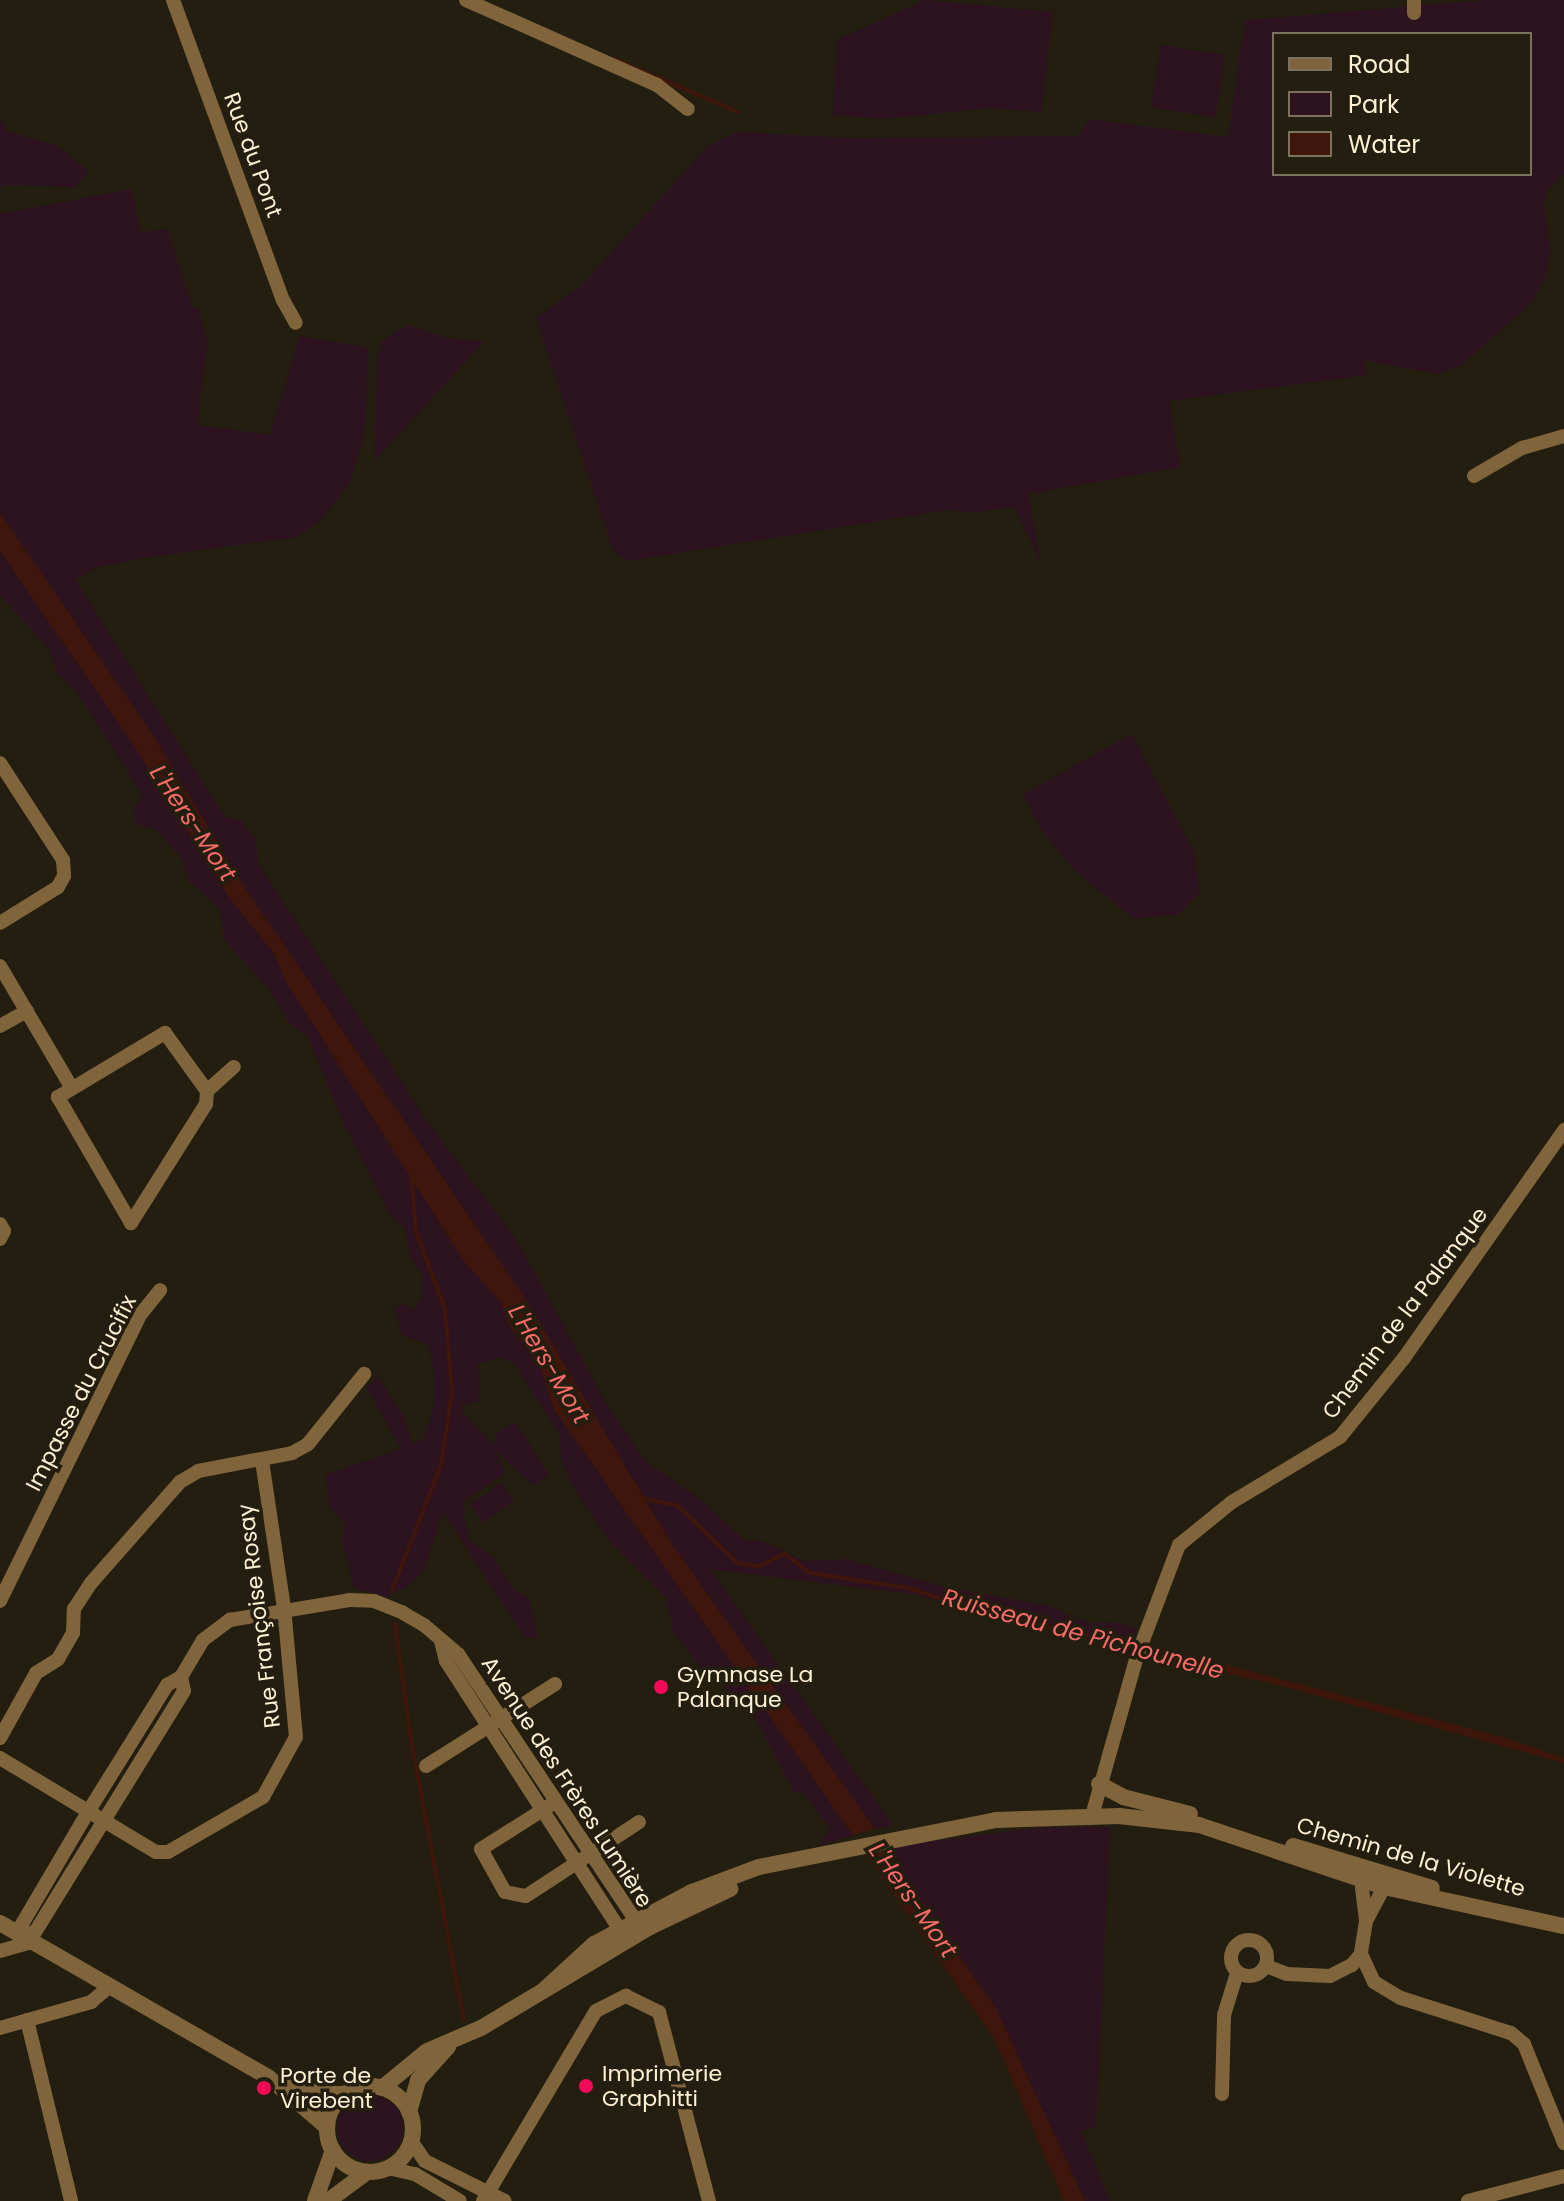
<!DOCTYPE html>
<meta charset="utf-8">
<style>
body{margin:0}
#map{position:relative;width:1564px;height:2201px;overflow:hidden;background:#231e0f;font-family:Poppins,sans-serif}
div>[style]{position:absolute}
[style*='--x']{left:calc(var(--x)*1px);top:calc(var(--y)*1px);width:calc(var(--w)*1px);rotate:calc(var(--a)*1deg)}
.green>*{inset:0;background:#2d121f;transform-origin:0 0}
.round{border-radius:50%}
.water>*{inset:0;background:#3f160c}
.stream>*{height:4px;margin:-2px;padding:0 2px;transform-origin:2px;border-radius:2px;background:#3f160c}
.minor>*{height:14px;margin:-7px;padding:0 7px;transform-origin:7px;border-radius:7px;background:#80653c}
.minor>.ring{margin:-7px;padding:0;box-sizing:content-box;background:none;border:14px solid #80653c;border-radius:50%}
.tertiary>*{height:16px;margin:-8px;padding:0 8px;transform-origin:8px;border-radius:8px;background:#80653c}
.tertiary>.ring{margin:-8px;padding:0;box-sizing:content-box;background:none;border:16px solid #80653c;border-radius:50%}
.dots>*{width:22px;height:22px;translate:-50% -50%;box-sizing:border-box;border:4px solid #231e0f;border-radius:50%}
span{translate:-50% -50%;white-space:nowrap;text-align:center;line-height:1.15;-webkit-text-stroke:7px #231e0f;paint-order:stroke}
.street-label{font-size:22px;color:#fdf0d3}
.poi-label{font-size:22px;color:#fdf0d3}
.left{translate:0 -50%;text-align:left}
.water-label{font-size:24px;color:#f86a66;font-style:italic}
.legend{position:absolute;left:1272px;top:32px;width:260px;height:144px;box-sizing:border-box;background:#231e0f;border:2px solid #7a725d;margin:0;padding:10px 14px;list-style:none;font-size:24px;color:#fdf0d3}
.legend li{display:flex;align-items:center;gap:16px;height:40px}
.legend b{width:40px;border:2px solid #7a725d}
</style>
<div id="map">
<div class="green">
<i style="clip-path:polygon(925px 0,1053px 12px,1041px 112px,990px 108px,884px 119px,833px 115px,837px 40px)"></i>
<i style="clip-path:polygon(evenodd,1487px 0,1564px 0,1564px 173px,1549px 188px,1544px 203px,1550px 251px,1545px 278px,1532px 302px,1462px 365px,1438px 374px,1363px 360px,1368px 375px,1169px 401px,1180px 467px,1028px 494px,1040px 561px,1014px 507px,969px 513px,948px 510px,628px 561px,613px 551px,536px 318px,580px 287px,708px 146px,737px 132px,853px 138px,1078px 136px,1089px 119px,1228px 137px,1245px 20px,1487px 0,1274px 34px,1530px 34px,1530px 174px,1274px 174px,1274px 34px)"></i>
<i style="left:1161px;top:45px;width:65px;height:63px;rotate:9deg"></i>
<i style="clip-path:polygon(0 118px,7px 131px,58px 146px,88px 171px,76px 187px,3px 185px,0 189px)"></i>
<i style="clip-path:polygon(131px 189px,141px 232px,167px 229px,192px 307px,199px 309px,207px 343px,197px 425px,270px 435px,300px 336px,369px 348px,364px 435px,349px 485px,319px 522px,297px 537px,150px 557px,98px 567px,75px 579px,225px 817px,241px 820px,256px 839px,258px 863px,429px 1124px,515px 1237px,608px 1406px,647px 1463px,696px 1496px,746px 1541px,762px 1541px,805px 1561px,846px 1559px,945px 1587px,1049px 1606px,1089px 1623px,1115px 1622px,1137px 1629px,1131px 1650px,912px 1594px,710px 1569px,893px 1825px,875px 1829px,671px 1543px,526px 1300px,247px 891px,152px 734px,0 513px,0 214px)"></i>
<i style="clip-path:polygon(406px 325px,448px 338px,484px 342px,374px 461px,378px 355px,382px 341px)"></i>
<i style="clip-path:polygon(0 551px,129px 738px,231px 900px,274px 953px,285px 980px,464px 1261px,501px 1302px,508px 1323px,540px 1368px,554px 1409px,853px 1835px,819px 1846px,830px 1828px,804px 1793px,794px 1792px,758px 1723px,730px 1691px,707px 1676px,673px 1631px,666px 1598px,609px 1541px,573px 1487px,561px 1458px,560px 1436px,515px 1364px,502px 1357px,478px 1364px,479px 1402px,462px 1404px,463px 1413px,493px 1445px,497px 1432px,516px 1422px,549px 1475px,534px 1486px,496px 1451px,505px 1474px,465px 1500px,464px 1518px,469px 1540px,493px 1557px,513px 1588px,529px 1599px,538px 1639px,525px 1637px,443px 1512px,424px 1570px,407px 1587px,386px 1597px,353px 1587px,343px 1542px,345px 1522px,330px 1509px,325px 1475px,401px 1449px,366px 1386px,379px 1377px,403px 1415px,413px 1444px,424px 1438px,434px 1405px,434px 1371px,427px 1344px,402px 1335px,394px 1310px,404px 1304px,414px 1310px,422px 1299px,422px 1275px,410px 1255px,404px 1227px,390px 1214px,343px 1122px,307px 1035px,290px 1024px,269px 989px,224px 940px,220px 909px,187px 879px,183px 860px,157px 830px,137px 824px,133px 813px,142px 794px,77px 692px,56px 672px,49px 649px,0 595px)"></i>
<i style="clip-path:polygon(1132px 734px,1194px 852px,1199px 893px,1179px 914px,1134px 919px,1074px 870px,1040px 828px,1023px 794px)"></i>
<i style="left:502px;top:1483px;width:22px;height:38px;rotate:56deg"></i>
<i style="clip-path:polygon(1044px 1827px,1110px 1827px,1096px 2127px,1081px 2131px,1110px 2201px,1085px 2201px,996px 2009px,884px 1847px)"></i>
<i class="round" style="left:337px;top:2095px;width:66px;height:66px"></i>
</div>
<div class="water">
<i style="clip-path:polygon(0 513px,152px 734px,247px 891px,526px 1300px,671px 1543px,875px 1829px,853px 1835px,554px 1409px,540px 1368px,508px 1323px,501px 1302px,464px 1261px,285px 980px,274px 953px,231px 900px,129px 738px,0 551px)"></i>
<i style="clip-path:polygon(1151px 1645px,1506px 1738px,1564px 1758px,1564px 1763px,1286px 1687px,1148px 1655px)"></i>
<i style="clip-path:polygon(884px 1847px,996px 2009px,1085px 2201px,1064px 2201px,995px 2040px,864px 1852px)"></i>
</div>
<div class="stream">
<i style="--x:615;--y:59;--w:134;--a:23.3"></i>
<i style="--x:640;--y:1498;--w:38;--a:11"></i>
<i style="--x:677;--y:1505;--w:83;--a:44"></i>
<i style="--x:737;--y:1563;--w:22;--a:8"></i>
<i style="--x:759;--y:1566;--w:29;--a:-25"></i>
<i style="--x:785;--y:1554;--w:31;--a:37"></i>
<i style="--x:810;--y:1573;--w:99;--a:8.7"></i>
<i style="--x:908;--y:1588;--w:81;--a:18"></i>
<i style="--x:985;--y:1613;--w:156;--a:12.2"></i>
<i style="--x:392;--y:1590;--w:134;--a:-68.6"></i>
<i style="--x:441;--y:1465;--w:74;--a:-81.4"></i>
<i style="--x:452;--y:1392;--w:83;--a:-94.8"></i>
<i style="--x:445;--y:1309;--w:82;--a:-110.6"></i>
<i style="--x:416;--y:1232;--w:60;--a:-94.8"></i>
<i style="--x:395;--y:1624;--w:123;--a:82.1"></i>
<i style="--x:412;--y:1746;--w:279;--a:79.3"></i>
</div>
<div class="minor">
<i style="--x:173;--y:0;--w:320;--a:69.9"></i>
<i style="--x:283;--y:300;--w:26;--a:61"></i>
<i style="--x:466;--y:0;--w:209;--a:24"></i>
<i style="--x:657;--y:85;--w:39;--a:38"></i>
<i style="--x:1414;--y:13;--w:13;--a:-90"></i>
<i style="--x:1474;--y:476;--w:56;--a:-30.3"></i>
<i style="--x:1522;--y:448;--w:44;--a:-15.9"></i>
<i style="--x:0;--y:763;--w:116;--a:57"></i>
<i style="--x:63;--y:860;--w:16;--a:86"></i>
<i style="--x:64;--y:876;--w:13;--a:119"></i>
<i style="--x:58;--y:887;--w:68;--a:148.2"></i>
<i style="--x:0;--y:966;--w:142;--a:59.5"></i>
<i style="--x:0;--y:1026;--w:31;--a:-29"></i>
<i style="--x:165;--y:1033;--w:72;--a:54.1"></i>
<i style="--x:207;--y:1091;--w:13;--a:94"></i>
<i style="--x:206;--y:1104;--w:141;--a:122.2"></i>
<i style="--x:131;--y:1223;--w:146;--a:-120.1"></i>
<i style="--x:58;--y:1097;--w:125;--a:-30.9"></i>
<i style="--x:207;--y:1091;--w:36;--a:-42"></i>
<i style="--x:0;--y:1224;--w:8;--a:60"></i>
<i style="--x:4;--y:1231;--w:9;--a:117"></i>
<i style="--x:0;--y:1601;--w:318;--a:-63.9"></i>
<i style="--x:140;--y:1315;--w:32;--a:-51"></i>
<i style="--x:181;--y:1677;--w:14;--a:78"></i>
<i style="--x:184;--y:1691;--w:283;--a:121.7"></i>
<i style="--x:35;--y:1932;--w:12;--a:156"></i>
<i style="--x:24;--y:1937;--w:13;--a:-99"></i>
<i style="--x:22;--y:1924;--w:130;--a:-59.5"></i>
<i style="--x:88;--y:1812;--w:150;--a:-58.1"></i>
<i style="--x:167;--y:1685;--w:16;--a:-30"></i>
<i style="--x:181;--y:1677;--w:43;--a:-59.3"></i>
<i style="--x:203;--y:1640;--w:34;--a:-37"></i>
<i style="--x:230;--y:1620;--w:121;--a:-9.5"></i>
<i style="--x:349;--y:1600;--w:25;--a:2"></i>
<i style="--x:374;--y:1601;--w:31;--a:22"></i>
<i style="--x:403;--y:1613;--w:24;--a:30"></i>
<i style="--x:424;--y:1625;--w:45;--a:40.5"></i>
<i style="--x:458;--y:1654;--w:315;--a:56.3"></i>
<i style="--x:633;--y:1916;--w:20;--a:87"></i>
<i style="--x:634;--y:1936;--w:15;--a:-157"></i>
<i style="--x:620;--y:1930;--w:320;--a:-122.9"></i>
<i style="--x:446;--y:1661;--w:21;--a:-104"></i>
<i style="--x:0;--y:1738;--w:74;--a:-61"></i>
<i style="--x:36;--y:1673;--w:26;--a:-32"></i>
<i style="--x:58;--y:1659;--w:30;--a:-60"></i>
<i style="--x:73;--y:1633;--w:24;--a:-88"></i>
<i style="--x:74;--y:1609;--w:31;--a:-57"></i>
<i style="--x:91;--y:1583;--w:135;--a:-48.6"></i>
<i style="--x:180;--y:1482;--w:21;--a:-31"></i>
<i style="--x:198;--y:1471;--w:96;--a:-10.8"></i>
<i style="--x:292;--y:1453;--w:18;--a:-29"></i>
<i style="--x:308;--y:1444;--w:90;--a:-51.3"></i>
<i style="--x:0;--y:1758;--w:182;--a:31.1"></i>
<i style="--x:156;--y:1852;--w:12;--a:0"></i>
<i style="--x:168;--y:1852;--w:110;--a:-30.1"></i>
<i style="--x:263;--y:1797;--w:68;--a:-61.2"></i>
<i style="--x:296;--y:1737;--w:130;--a:-95.3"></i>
<i style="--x:284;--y:1608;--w:150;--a:-98.5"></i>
<i style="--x:426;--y:1766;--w:153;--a:-32.4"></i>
<i style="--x:552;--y:1804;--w:84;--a:147.6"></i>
<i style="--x:481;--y:1849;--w:49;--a:60.8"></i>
<i style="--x:505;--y:1892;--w:21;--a:11"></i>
<i style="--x:526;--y:1896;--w:135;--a:-33.2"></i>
<i style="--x:1092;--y:1816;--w:166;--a:-74.3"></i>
<i style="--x:1137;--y:1656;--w:119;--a:-69.3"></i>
<i style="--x:1179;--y:1545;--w:68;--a:-39.1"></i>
<i style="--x:1232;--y:1502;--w:126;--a:-31"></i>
<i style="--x:1340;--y:1437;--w:102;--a:-51"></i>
<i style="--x:1404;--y:1358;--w:279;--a:-54.9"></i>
<i style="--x:1366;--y:1921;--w:38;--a:-62"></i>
<i style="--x:1384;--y:1887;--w:17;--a:-111"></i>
<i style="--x:1378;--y:1871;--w:17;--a:149"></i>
<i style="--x:1363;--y:1880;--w:8;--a:97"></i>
<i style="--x:1362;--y:1888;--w:33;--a:83"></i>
<i style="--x:1366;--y:1921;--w:33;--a:99"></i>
<i style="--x:1361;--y:1954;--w:31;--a:65"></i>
<i style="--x:1374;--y:1982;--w:31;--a:31"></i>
<i style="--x:1401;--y:1998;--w:115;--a:17.7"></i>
<i style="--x:1511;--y:2033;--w:17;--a:40"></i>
<i style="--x:1524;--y:2044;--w:107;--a:68"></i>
<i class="ring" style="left:1231px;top:1940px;width:22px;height:22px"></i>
<i style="--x:0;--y:1951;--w:33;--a:-16"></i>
<i style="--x:1266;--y:1966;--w:22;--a:21"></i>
<i style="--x:1287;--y:1974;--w:43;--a:2.7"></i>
<i style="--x:1330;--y:1976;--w:25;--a:-27"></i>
<i style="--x:1352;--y:1965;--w:14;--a:-51"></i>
<i style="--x:27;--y:2020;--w:186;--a:76.3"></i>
<i style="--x:0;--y:2028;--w:95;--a:-15.9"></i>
<i style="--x:91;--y:2002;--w:25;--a:-40"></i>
<i style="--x:1222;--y:2094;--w:79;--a:-88.5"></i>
<i style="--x:1224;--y:2015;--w:44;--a:-72.8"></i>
<i style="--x:411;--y:2141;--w:24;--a:55"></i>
<i style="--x:425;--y:2161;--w:89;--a:26.6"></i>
<i style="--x:388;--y:2168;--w:28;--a:13"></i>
<i style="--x:415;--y:2174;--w:52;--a:31"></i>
<i style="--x:483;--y:2201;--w:221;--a:-59.3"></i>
<i style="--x:596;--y:2011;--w:34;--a:-27"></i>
<i style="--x:626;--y:1996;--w:37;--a:26"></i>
<i style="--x:659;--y:2012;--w:196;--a:75.2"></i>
<i style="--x:1468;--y:2201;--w:99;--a:-14.6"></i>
</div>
<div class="tertiary">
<i style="--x:1099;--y:1784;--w:27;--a:28"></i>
<i style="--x:1123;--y:1797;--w:69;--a:14.2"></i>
<i style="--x:1293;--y:1846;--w:145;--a:16.8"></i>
<i style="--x:0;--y:1923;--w:309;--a:29.9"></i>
<i style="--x:268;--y:2077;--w:77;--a:40.3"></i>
<i style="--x:544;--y:1990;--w:68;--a:-42.6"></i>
<i style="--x:594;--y:1944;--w:111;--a:-28"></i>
<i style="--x:692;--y:1892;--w:72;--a:-20.5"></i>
<i style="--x:759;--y:1867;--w:242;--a:-11.2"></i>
<i style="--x:996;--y:1820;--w:123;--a:-1.9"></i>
<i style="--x:1119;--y:1816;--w:81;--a:6.4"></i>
<i style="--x:1199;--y:1825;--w:195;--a:18.5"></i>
<i style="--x:1384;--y:1887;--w:183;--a:12.3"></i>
<i style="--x:285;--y:2083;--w:37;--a:17"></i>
<i style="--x:320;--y:2094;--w:26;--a:0"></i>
<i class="ring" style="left:327px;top:2086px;width:70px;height:70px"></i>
<i style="--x:382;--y:2088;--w:58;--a:-39.4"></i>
<i style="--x:427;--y:2051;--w:59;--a:-23.1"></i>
<i style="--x:481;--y:2028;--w:197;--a:-30.9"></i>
<i style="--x:650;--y:1927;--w:89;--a:-25.4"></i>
<i style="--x:409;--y:2112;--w:33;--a:-74"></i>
<i style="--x:418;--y:2080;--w:45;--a:-47.7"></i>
<i style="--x:315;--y:2201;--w:54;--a:-70.6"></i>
<i style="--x:328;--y:2201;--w:49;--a:-36.6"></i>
</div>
<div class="dots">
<i style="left:661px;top:1687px;background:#f20a58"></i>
<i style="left:586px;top:2086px;background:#f20a58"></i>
<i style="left:264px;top:2088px;background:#f20a58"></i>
</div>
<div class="street-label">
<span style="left:253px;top:155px;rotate:70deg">Rue du Pont</span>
<span style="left:1405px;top:1313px;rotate:-53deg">Chemin de la Palanque</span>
<span style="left:81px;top:1393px;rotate:-63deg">Impasse du Crucifix</span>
<span style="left:259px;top:1616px;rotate:-97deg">Rue Françoise Rosay</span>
<span style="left:567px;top:1782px;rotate:57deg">Avenue des Frères Lumière</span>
<span style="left:1411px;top:1857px;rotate:16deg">Chemin de la Violette</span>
</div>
<div class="poi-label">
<span class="left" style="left:677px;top:1687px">Gymnase La<br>Palanque</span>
<span class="left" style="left:602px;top:2086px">Imprimerie<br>Graphitti</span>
<span class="left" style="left:280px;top:2088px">Porte de<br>Virebent</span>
</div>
<div class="water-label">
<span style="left:193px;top:823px;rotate:56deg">L'Hers-Mort</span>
<span style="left:549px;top:1364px;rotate:59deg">L'Hers-Mort</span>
<span style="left:1083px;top:1634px;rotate:15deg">Ruisseau de Pichounelle</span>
<span style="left:913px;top:1900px;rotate:55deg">L'Hers-Mort</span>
</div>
<ul class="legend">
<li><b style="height:10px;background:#80653c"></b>Road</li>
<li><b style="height:22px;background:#2d121f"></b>Park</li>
<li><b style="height:22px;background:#3f160c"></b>Water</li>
</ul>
</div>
